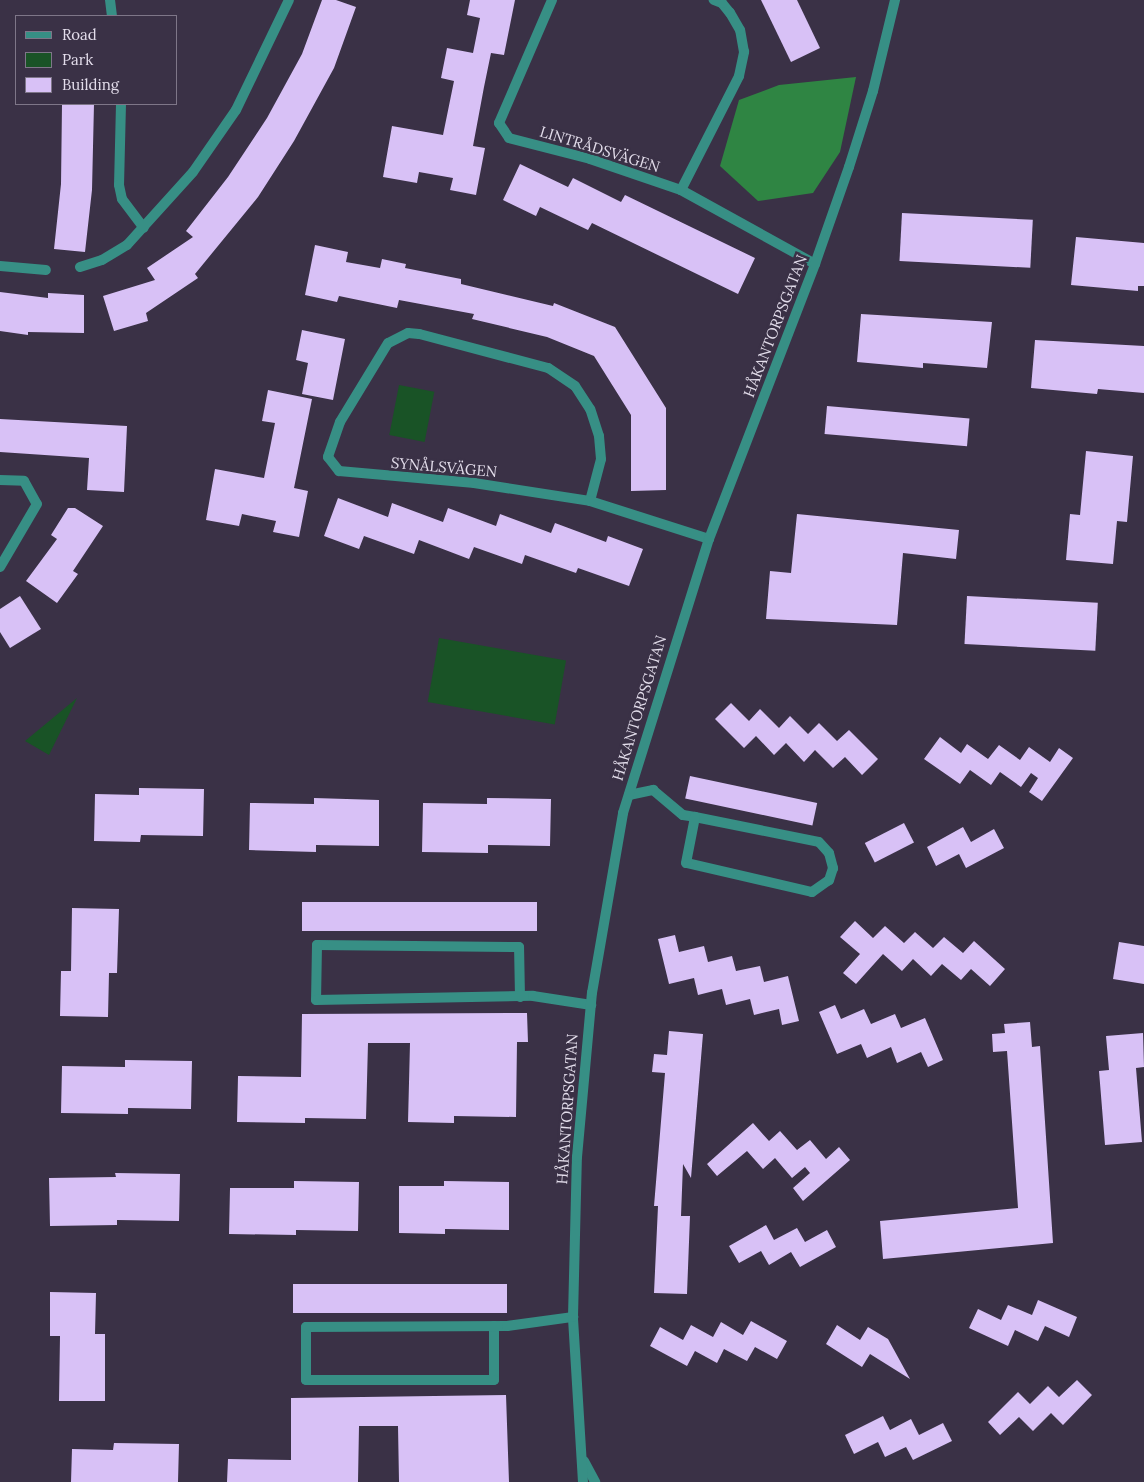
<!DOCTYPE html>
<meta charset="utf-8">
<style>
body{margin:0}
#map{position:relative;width:1144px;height:1482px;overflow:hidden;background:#3a3146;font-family:Lora,serif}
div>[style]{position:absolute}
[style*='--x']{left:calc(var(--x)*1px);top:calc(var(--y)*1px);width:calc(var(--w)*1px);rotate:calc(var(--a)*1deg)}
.green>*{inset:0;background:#195326;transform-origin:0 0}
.forest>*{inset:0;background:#2f8543}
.building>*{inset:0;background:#d8c1f6;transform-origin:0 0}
.lane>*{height:10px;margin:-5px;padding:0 5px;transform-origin:5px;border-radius:5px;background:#378f85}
.street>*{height:10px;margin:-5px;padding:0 5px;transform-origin:5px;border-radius:5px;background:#378f85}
span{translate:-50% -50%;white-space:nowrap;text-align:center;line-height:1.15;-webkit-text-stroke:5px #3a3146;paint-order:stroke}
.street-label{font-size:15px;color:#e3ddeb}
.legend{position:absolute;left:15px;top:15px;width:162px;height:90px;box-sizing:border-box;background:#3a3146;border:1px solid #7e7688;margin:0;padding:6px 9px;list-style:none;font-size:15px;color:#e3ddeb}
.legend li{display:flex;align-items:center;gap:10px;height:25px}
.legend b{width:25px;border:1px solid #7e7688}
</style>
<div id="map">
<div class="green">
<i style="left:399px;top:385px;width:36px;height:51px;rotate:11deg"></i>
<i style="left:439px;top:638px;width:129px;height:65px;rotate:10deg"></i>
<i style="clip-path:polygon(77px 698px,49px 755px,25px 741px)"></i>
</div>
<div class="forest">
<i style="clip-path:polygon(856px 77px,840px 152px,813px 193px,758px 201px,720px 166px,739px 100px,779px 85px)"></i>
</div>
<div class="building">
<i style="clip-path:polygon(322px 0,336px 0,356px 7px,334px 68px,294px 141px,258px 197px,195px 274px,198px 278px,146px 313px,148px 321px,114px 331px,103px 296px,155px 280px,147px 268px,193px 237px,186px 231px,228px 177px,267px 118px,302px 54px)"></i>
<i style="clip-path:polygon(470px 0,515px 0,504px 55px,491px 53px,484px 87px,473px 146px,485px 148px,476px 195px,450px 190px,453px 178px,419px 172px,417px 183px,383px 177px,392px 126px,443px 135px,454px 81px,441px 78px,447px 48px,473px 53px,480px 18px,467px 15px)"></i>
<i style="clip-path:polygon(761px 0,797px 0,820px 48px,791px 62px)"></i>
<i style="clip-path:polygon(62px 104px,94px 104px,92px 190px,85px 252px,54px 249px,61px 184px)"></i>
<i style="clip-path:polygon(520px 164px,568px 187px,573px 178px,621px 202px,625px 195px,755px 258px,738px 294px,592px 223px,588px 230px,540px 207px,536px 216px,503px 200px)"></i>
<i style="left:902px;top:213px;width:131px;height:48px;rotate:3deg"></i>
<i style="clip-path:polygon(1076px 237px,1144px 243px,1144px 286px,1138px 286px,1138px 291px,1071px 285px)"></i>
<i style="clip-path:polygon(315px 245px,348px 252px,346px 262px,380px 268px,382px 259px,406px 264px,405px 268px,461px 279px,461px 284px,553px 306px,554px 303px,615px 327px,666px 408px,666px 490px,631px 491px,631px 415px,594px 356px,547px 337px,472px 319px,474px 314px,399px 300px,397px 308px,339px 296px,337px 302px,305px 295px)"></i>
<i style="clip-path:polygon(0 292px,48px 298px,48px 293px,84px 295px,84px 333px,28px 332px,28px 335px,0 331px)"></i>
<i style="clip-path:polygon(861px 314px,992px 322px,987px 368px,923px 363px,923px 368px,857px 362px)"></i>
<i style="clip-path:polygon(302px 330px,345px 339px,333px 400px,302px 394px,308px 363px,296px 360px)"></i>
<i style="clip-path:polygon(1035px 340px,1144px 346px,1144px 393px,1098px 389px,1097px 394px,1031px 388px)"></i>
<i style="clip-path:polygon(268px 390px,312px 399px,294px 488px,308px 491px,299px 537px,273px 532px,276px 521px,242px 514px,239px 526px,206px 520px,215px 469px,264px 478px,275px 423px,262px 421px)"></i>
<i style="left:827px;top:406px;width:143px;height:28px;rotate:5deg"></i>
<i style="clip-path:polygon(0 419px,127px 426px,124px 492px,87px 490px,89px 458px,0 452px)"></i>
<i style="clip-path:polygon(1086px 451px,1133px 456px,1127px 522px,1117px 521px,1113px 564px,1066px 560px,1070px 514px,1080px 515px)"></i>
<i style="clip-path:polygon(338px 498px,388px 517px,392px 503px,443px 522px,448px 508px,496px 526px,500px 514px,551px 533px,555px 523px,606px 542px,608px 536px,643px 549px,629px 586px,578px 568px,576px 573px,525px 555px,522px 564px,474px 547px,469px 559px,419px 540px,414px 554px,364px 536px,359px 549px,324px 536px)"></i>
<i style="clip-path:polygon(68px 508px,75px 508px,103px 526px,73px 571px,78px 574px,57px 603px,26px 581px,57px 539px,51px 535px)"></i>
<i style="clip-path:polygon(797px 514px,959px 530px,956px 559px,903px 553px,897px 625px,766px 619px,770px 571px,791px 573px)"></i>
<i style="clip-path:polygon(20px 596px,41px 629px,10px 648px,0 632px,0 609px)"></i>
<i style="left:967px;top:596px;width:131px;height:48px;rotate:3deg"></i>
<i style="clip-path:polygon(731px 703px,749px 721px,760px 709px,779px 728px,790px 716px,808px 734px,819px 723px,837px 741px,849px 730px,878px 759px,862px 775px,845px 757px,833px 768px,815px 750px,804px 762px,786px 743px,774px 755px,756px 736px,744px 748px,715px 719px)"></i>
<i style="clip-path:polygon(940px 737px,961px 753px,967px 744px,988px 759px,999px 745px,1020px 760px,1029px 747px,1050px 762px,1059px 748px,1073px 758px,1042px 801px,1029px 792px,1038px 778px,1031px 773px,1021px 787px,1000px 772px,991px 785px,970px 770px,960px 784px,924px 759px)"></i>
<i style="left:690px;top:776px;width:130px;height:23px;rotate:12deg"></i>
<i style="clip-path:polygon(139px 788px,204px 789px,203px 836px,141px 835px,140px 842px,94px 841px,95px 794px,139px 795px)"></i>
<i style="clip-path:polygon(314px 798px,379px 800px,379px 846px,316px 845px,316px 852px,249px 850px,250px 803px,314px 804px)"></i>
<i style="clip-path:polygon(487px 798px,551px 799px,550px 846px,488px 845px,488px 853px,422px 852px,423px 803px,487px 804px)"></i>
<i style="left:904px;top:823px;width:22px;height:44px;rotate:63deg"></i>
<i style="clip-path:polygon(963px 827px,971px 842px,994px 829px,1004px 848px,966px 868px,959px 854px,936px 866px,927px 847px)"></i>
<i style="left:302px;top:902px;width:235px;height:29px"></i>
<i style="clip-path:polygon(72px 908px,119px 909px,117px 973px,109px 973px,108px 1017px,60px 1016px,61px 971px,71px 971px)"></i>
<i style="clip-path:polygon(855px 921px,873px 938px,885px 926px,904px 943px,915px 932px,933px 948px,944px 937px,963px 953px,974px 941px,1005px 969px,990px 986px,971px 969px,961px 980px,942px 964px,931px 976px,913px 959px,902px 971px,883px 954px,856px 984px,843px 973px,860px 954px,840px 937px)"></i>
<i style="clip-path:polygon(675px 935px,679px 952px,704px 946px,708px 962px,732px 956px,736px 971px,760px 966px,764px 982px,788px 976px,799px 1021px,782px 1025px,779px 1009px,754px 1015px,750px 999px,726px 1005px,722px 989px,698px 995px,694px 978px,669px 984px,658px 939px)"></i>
<i style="clip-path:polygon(1119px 942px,1144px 946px,1144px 984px,1113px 979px)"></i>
<i style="clip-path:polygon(835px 1005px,841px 1019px,864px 1009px,871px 1024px,895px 1014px,901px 1028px,925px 1018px,943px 1060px,928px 1067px,921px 1052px,897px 1063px,891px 1047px,867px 1058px,861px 1044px,837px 1054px,819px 1012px)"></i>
<i style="clip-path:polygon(527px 1013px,528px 1042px,517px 1042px,516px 1117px,454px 1116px,454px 1123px,408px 1122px,410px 1043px,368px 1043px,366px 1119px,305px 1118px,305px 1123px,237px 1122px,238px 1076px,301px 1077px,302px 1014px)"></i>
<i style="clip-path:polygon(1030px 1022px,1032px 1047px,1040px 1046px,1053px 1243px,883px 1259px,880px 1221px,1018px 1208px,1007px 1051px,993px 1052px,992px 1034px,1005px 1033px,1004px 1024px)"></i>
<i style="clip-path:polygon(669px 1031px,703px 1034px,691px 1178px,683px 1164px,681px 1216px,690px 1216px,687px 1294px,654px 1293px,658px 1206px,654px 1206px,665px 1073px,652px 1072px,654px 1054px,667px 1055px)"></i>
<i style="clip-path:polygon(1143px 1033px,1144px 1067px,1136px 1068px,1142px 1142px,1105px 1145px,1099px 1071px,1109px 1070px,1106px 1036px)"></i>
<i style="clip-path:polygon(125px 1060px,192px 1061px,191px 1109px,128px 1108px,128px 1114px,61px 1113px,62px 1066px,125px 1067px)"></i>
<i style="clip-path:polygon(753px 1123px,769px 1141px,780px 1131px,797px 1150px,810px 1140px,826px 1159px,839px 1147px,850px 1160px,803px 1201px,793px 1188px,810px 1173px,805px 1167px,792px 1178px,775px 1158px,763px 1169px,747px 1151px,717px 1176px,707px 1164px)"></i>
<i style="clip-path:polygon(115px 1173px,180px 1174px,179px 1221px,117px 1220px,117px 1225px,50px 1226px,49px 1178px,116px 1177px)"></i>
<i style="clip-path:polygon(294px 1181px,359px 1182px,358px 1231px,296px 1230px,296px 1235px,229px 1234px,230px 1188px,294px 1188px)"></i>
<i style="clip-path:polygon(444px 1181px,509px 1182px,509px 1230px,445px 1229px,445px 1234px,399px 1233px,399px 1186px,444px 1186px)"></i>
<i style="clip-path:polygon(766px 1225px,774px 1240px,797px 1228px,805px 1242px,827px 1230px,836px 1247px,800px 1267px,791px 1252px,769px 1265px,761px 1251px,739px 1263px,729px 1246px)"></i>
<i style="left:293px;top:1284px;width:214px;height:29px"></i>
<i style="clip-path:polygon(50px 1292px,96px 1293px,95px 1334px,105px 1334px,105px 1401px,59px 1401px,60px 1336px,50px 1336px)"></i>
<i style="clip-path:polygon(1038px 1300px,1077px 1317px,1069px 1337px,1045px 1326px,1038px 1341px,1015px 1330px,1008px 1346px,969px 1328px,978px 1309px,1001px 1320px,1008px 1305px,1032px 1315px)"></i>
<i style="clip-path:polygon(751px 1321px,787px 1341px,777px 1359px,755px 1347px,747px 1361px,724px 1349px,717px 1363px,695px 1351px,687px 1366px,650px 1346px,660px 1327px,683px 1340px,691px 1325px,713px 1337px,721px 1322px,743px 1335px)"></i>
<i style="clip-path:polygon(837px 1325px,860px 1340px,868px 1327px,888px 1339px,910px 1379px,870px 1354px,862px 1367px,826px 1344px)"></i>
<i style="clip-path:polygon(1077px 1380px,1092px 1395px,1063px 1425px,1051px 1413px,1033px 1431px,1019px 1417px,1000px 1435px,988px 1422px,1018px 1392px,1030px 1404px,1048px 1386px,1059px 1397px)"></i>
<i style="clip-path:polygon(506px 1395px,509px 1482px,399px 1482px,398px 1426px,359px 1426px,358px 1482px,227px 1482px,228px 1459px,291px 1460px,291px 1398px)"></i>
<i style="clip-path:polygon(883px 1416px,890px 1430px,911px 1419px,919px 1435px,943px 1423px,952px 1441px,913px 1460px,906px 1447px,885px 1457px,878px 1442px,854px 1454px,845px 1435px)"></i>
<i style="clip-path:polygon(114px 1443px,179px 1444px,178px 1482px,71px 1482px,72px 1449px,113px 1450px)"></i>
</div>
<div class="lane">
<i style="--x:629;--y:795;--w:25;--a:-12"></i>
<i style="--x:653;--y:790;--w:39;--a:40"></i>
<i style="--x:683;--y:815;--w:12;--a:9"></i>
<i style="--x:695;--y:817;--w:126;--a:11.4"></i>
<i style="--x:819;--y:842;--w:15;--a:48"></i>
<i style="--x:829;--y:853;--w:16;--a:75"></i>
<i style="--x:833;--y:868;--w:13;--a:108"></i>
<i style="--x:829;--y:880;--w:21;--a:145"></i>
<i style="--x:812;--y:892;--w:129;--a:-167"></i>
<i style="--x:686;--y:863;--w:47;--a:-78.9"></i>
<i style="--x:520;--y:997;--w:50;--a:-91.1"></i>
<i style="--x:519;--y:947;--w:202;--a:-179.4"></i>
<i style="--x:317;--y:945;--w:55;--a:91"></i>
<i style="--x:316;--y:1000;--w:217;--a:-1.1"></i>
<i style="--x:533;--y:996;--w:59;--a:8.8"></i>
<i style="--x:494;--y:1326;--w:54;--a:90"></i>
<i style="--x:494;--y:1380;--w:188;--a:180"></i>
<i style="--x:306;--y:1380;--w:53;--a:-90"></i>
<i style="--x:306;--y:1327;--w:201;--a:-0.3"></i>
<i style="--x:507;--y:1326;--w:67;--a:-7.8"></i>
</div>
<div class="street">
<i style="--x:110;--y:0;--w:16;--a:83"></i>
<i style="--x:552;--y:0;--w:134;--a:113.3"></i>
<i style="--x:499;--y:123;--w:18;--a:56"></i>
<i style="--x:509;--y:138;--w:84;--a:14.5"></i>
<i style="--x:590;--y:159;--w:96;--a:18.8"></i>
<i style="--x:681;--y:190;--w:153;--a:28.9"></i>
<i style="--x:121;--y:104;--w:81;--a:91.4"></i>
<i style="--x:119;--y:185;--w:14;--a:78"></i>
<i style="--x:122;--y:199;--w:36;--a:53"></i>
<i style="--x:681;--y:190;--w:128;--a:-63"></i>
<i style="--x:739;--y:76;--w:25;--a:-78"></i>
<i style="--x:744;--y:52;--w:22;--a:-100"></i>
<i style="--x:740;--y:30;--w:20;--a:-120"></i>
<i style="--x:730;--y:13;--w:13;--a:-129"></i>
<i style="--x:722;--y:3;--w:9;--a:-159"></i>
<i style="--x:0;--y:266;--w:46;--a:5"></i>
<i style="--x:80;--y:267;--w:23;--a:-18"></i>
<i style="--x:102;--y:260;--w:29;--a:-31"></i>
<i style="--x:127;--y:245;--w:98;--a:-47.9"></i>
<i style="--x:193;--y:172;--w:75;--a:-55.3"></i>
<i style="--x:236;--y:110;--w:122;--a:-64.3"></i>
<i style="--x:0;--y:480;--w:24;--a:2"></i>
<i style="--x:24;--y:481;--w:26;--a:61"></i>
<i style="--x:37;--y:504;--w:73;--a:120.4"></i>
<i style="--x:590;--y:501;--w:43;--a:-75.3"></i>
<i style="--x:601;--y:459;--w:23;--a:-95"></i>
<i style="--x:599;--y:436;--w:28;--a:-108"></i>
<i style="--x:590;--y:409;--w:27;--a:-123"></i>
<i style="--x:575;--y:386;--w:32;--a:-146"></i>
<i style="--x:548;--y:368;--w:133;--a:-165.2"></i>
<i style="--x:419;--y:334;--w:11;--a:-175"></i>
<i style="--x:408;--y:333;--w:22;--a:153"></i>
<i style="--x:388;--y:343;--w:92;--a:121.3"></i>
<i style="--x:340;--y:422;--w:37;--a:109"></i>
<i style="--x:328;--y:457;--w:18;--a:52"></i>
<i style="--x:339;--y:471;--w:136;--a:5.1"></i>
<i style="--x:474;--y:483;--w:117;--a:8.8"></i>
<i style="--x:590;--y:501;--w:125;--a:17.7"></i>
<i style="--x:584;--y:1461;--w:24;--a:62"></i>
<i style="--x:583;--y:1482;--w:165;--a:-93.5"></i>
<i style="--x:573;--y:1317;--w:160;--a:-88.6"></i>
<i style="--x:577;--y:1157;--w:165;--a:-84.8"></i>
<i style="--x:592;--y:993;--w:183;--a:-80.2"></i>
<i style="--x:623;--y:813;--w:287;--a:-72.6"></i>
<i style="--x:709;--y:539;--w:295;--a:-68.9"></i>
<i style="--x:815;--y:264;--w:103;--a:-70.7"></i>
<i style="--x:849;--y:167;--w:80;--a:-72.5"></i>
<i style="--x:873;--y:91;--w:94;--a:-76.4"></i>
</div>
<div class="street-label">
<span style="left:600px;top:149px;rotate:17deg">LINTRÅDSVÄGEN</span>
<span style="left:775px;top:326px;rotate:-69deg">HÅKANTORPSGATAN</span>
<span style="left:444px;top:467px;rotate:5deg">SYNÅLSVÄGEN</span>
<span style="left:639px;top:708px;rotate:-73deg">HÅKANTORPSGATAN</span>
<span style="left:567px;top:1109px;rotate:-86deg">HÅKANTORPSGATAN</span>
</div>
<ul class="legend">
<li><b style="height:6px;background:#378f85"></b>Road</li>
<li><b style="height:14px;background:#195326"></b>Park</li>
<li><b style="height:14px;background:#d8c1f6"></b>Building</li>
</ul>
</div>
